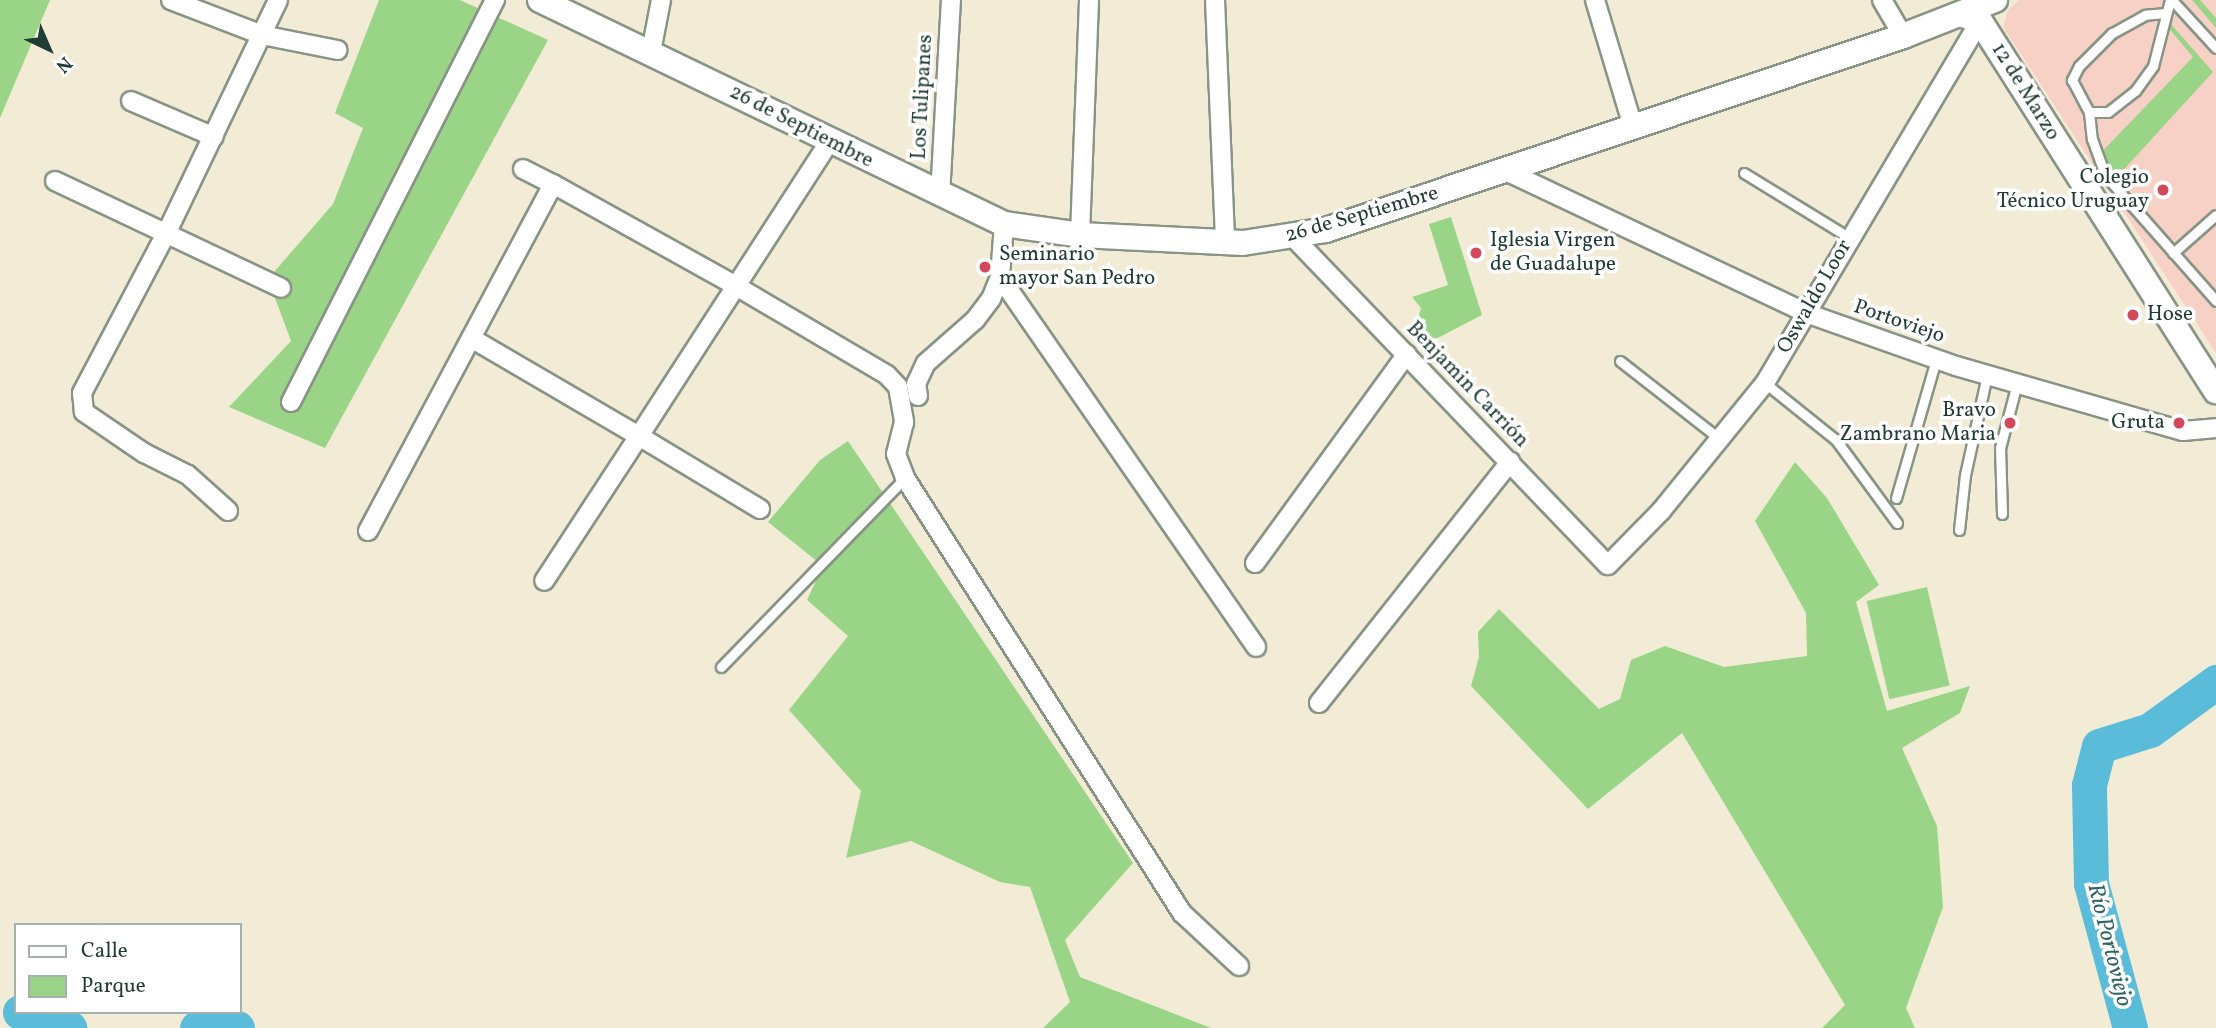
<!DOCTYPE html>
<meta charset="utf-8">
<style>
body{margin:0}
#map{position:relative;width:2216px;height:1028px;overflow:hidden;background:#f2ecd6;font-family:Vollkorn,serif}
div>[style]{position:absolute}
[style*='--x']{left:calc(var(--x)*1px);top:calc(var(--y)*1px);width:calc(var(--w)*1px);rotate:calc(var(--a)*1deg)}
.built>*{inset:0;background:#f7d1c6}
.green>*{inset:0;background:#9ad487;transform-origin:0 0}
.river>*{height:35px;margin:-17.5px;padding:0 17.5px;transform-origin:17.5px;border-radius:17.5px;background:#5bbcd9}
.roads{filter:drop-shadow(2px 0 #889485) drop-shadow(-2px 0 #889485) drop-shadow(0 2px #889485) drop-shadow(0 -2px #889485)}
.lane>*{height:9px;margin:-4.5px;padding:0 4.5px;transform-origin:4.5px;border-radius:4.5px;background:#fff}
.street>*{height:18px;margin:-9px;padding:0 9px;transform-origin:9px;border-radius:9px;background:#fff}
.secondary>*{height:24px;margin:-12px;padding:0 12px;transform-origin:12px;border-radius:12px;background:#fff}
.dots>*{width:19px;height:19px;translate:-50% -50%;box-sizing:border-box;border:4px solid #fff;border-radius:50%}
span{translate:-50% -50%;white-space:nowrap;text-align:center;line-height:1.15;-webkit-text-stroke:7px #fff;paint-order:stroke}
.street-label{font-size:21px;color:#1f3d34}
.poi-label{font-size:21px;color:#1f3d34}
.right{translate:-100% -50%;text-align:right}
.left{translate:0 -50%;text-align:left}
.water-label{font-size:23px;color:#316366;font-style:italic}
.legend{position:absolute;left:14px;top:923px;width:228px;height:91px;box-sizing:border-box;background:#fff;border:2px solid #a5b1ae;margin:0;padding:9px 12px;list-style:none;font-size:21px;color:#1f3d34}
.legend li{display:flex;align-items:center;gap:14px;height:35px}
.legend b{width:35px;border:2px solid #a5b1ae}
.north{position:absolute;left:14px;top:14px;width:70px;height:70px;-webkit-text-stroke:5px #fff;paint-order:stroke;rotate:136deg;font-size:19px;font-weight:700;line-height:28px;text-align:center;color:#1f3d34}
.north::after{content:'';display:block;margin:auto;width:24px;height:32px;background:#1f3d34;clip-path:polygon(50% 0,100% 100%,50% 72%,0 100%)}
</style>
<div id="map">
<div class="built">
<i style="clip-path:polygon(2019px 0,2216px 0,2216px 353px,2003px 27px,2008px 10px)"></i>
</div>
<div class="green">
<i style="clip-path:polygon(0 0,50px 0,0 118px)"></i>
<i style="clip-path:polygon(379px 0,460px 0,548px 40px,325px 448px,229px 407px,291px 341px,268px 279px,333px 204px,363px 128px,335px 113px)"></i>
<i style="clip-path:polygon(2192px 0,2200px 0,2216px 18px,2216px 28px)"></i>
<i style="clip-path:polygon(2170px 23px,2213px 72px,2117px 177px,2092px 162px,2193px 57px,2166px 25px)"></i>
<i style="clip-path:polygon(1451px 217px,1482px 315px,1430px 342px,1415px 328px,1421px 308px,1412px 297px,1448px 285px,1429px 224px)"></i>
<i style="clip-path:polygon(848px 441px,1133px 863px,1065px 940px,1080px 977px,1211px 1028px,1043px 1028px,1070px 1002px,1030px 887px,1000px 882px,911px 841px,846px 858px,861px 791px,789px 710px,848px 636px,807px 600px,823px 566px,768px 522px,820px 460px)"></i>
<i style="clip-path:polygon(1795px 462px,1827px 498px,1879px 585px,1856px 602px,1887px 711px,1970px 686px,1960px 713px,1902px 748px,1937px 826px,1943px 907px,1906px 1008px,1915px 1028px,1822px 1028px,1845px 1005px,1682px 733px,1588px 809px,1471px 686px,1479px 657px,1478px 632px,1499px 609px,1599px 709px,1620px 699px,1631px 660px,1665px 646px,1724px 667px,1807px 656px,1806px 613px,1755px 521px)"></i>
<i style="left:1927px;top:587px;width:101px;height:62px;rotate:77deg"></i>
</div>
<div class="river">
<i style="--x:20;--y:1012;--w:52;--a:18.1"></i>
<i style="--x:197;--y:1028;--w:40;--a:0"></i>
<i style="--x:2130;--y:1028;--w:150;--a:-105.1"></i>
<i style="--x:2091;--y:883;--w:98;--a:-91.2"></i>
<i style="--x:2089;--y:785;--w:40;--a:-75.6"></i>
<i style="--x:2099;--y:746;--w:53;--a:-17.4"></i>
<i style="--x:2150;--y:730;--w:82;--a:-36"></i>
</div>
<div class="roads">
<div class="lane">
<i style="--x:2172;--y:0;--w:65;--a:47.5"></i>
<i style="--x:2166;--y:13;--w:21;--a:175"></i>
<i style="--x:2145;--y:15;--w:38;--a:151"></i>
<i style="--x:2112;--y:33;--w:47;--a:135"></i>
<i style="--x:2079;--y:66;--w:16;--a:117"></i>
<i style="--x:2072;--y:80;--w:36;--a:62"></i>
<i style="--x:2089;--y:112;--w:19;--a:0"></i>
<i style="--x:2108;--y:112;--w:34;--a:-38"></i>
<i style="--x:2135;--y:91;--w:31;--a:-54"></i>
<i style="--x:2153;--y:66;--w:68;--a:-75.6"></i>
<i style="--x:2089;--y:112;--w:27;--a:84"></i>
<i style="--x:2092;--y:139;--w:38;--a:70"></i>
<i style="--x:2105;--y:175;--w:168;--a:48.6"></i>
<i style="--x:1744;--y:173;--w:124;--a:31.5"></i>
<i style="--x:2173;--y:253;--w:57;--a:-41.5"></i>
<i style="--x:1620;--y:361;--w:127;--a:38"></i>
<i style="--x:1765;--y:383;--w:91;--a:38.8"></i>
<i style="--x:1836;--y:440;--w:103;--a:53.7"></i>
<i style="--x:1896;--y:498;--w:145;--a:-73.9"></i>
<i style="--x:2002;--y:514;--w:66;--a:-91.7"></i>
<i style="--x:2000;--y:448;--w:67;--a:-75.3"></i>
<i style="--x:1959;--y:530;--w:55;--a:-83.8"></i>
<i style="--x:1965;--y:475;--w:102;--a:-77.6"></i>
<i style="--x:721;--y:667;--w:264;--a:-45.8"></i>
</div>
<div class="street">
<i style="--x:171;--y:0;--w:97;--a:21"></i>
<i style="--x:262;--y:35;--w:77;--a:11.2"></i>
<i style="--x:1215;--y:0;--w:242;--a:87.6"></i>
<i style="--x:1595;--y:0;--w:133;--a:73.3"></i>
<i style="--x:1882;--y:0;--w:42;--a:59.7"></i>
<i style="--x:651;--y:52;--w:53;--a:-79.1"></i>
<i style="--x:131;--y:101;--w:90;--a:23.4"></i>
<i style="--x:523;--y:169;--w:34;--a:27"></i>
<i style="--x:1506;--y:171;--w:332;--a:25.3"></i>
<i style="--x:1806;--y:313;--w:159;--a:19.5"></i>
<i style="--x:1956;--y:366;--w:236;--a:16"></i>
<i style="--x:2183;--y:431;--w:33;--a:-5"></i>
<i style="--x:55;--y:181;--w:250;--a:25.3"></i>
<i style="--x:940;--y:196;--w:196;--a:-86.8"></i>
<i style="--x:1080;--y:235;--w:235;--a:-87.8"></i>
<i style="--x:1294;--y:238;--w:453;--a:46.2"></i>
<i style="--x:1608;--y:565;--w:76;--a:-45.5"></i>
<i style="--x:1661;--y:511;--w:165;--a:-50.9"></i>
<i style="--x:1765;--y:383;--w:421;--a:-59.3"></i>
<i style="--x:1000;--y:277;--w:450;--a:55.3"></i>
<i style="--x:471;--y:338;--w:194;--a:30.3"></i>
<i style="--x:639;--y:436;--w:173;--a:123.2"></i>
<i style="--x:918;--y:396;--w:12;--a:-99"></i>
<i style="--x:916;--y:384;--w:23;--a:-65"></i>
<i style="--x:926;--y:363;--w:65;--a:-41.3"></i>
<i style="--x:975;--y:320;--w:26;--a:-53"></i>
<i style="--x:991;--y:299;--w:24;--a:-68"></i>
<i style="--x:1000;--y:277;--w:53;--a:-85.7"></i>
<i style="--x:291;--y:402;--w:451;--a:-63.1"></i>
<i style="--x:760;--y:509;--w:141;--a:-148.9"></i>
<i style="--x:639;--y:436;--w:350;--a:-57.1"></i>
<i style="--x:228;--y:511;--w:54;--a:-138"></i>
<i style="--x:188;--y:475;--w:49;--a:-153.4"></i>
<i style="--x:144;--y:453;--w:73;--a:-145.7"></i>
<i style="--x:84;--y:412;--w:19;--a:-96"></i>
<i style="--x:82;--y:393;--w:180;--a:-62.2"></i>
<i style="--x:166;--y:234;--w:259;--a:-64.4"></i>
<i style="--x:368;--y:531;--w:393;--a:-61.9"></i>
<i style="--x:553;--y:184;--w:210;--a:29.1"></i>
<i style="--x:736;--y:286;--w:175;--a:30.5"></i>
<i style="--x:887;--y:375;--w:16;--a:47"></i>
<i style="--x:898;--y:387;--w:36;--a:80"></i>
<i style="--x:904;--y:422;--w:33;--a:104"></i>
<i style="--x:896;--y:454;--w:26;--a:69"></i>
<i style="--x:905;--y:478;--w:516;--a:57.51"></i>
<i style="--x:1182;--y:913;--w:78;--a:42.9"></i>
<i style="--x:1255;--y:563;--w:258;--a:-54"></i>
<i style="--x:1319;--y:703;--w:308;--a:-51.6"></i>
</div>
<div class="secondary">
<i style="--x:540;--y:0;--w:515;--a:25.77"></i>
<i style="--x:1004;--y:224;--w:77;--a:8.2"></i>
<i style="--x:1080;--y:235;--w:163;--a:2.8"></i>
<i style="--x:1243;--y:243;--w:84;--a:-8.9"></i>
<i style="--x:1326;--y:230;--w:609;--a:-18.58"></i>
<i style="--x:1903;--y:36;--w:99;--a:-21.4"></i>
<i style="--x:1963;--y:15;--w:18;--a:19"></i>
<i style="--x:1980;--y:21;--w:439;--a:57.5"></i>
</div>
</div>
<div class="dots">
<i style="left:2163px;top:190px;background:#d1495b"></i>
<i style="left:1476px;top:253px;background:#d1495b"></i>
<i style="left:985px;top:267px;background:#d1495b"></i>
<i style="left:2133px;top:315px;background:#d1495b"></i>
<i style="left:2010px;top:423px;background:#d1495b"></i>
<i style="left:2179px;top:423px;background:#d1495b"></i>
</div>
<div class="street-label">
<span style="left:2025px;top:92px;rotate:58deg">12 de Marzo</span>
<span style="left:923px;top:97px;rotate:-87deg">Los Tulipanes</span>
<span style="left:801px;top:127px;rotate:27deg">26 de Septiembre</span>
<span style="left:1362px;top:215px;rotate:-16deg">26 de Septiembre</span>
<span style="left:1815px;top:297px;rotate:-60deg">Oswaldo Loor</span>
<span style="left:1899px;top:322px;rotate:19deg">Portoviejo</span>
<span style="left:1467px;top:385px;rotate:46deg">Benjamin Carrión</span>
</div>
<div class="poi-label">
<span class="right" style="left:2149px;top:190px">Colegio<br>Técnico Uruguay</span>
<span class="left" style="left:1490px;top:253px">Iglesia Virgen<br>de Guadalupe</span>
<span class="left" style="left:999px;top:267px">Seminario<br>mayor San Pedro</span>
<span class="left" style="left:2147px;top:315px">Hose</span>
<span class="right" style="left:1996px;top:423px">Bravo<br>Zambrano Maria</span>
<span class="right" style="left:2165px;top:423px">Gruta</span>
</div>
<div class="water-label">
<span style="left:2109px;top:945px;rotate:76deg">Río Portoviejo</span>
</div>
<ul class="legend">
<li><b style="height:9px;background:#fff"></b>Calle</li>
<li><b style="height:19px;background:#9ad487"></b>Parque</li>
</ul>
<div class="north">N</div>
</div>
